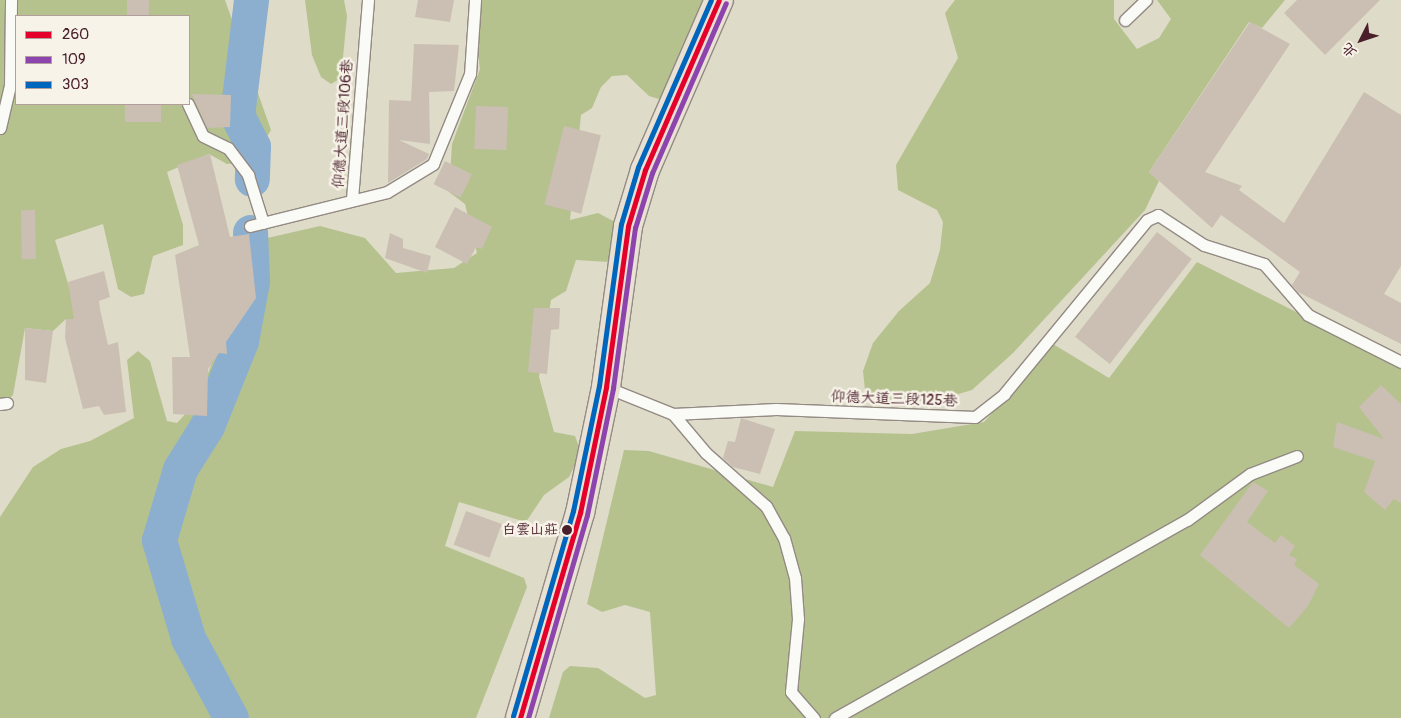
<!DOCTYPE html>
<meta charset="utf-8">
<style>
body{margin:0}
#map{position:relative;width:1401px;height:718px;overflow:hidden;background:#dedbc8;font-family:Pangolin,"LXGW WenKai TC",sans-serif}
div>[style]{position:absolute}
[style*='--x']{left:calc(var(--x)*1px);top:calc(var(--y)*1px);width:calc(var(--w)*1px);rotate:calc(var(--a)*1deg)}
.forest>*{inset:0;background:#b5c28e}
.river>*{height:35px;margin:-17.5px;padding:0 17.5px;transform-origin:17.5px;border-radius:17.5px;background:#8cafd0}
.building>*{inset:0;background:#cbbfb3;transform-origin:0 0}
.roads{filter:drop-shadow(1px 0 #938a83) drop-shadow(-1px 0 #938a83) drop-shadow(0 1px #938a83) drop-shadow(0 -1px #938a83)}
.service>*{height:11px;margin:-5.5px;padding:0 5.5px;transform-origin:5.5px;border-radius:5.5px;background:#fafaf7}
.primary>*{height:28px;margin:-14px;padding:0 14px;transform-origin:14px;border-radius:14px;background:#e8e1d4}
.bus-1>*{height:5px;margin:-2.5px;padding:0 2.5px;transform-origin:2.5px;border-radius:2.5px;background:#e4002b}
.bus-2>*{height:5px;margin:-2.5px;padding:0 2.5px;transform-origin:2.5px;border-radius:2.5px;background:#8e44ad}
.bus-3>*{height:5px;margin:-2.5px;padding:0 2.5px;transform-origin:2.5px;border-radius:2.5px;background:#0065bd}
.dots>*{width:14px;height:14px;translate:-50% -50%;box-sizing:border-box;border:2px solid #f7f3e8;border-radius:50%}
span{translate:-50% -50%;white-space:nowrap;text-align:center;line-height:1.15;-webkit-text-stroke:5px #f7f3e8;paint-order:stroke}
.bus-label{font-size:14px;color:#4a1f2b}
.right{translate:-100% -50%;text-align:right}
.street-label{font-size:15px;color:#4a1f2b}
.legend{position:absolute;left:15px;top:15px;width:175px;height:90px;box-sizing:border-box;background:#f7f3e8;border:1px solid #b29e9c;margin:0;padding:6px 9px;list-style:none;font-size:15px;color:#4a1f2b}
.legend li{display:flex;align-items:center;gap:10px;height:25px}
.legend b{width:25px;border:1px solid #b29e9c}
.north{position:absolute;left:1336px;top:15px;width:50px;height:50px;-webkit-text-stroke:4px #f7f3e8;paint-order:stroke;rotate:229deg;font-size:14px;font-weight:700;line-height:20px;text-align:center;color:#4a1f2b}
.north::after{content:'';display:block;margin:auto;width:18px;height:22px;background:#4a1f2b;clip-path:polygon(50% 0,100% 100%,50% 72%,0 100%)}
</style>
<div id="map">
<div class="forest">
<i style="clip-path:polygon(evenodd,0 0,225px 0,271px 130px,252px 161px,227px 164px,209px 154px,167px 172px,183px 225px,183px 245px,153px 256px,144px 294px,131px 297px,118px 289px,103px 224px,55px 240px,79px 320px,66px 319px,53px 331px,25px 328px,13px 395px,0 406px,0 0,16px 16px,189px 16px,189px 104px,16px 104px,16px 16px)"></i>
<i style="clip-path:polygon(305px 0,344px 0,347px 16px,341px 78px,331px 84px,321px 77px,312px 55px)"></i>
<i style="clip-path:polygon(471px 0,708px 0,662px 100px,649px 96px,627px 75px,612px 76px,601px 87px,592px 108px,581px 115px,570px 220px,598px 213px,619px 224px,618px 240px,609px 262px,576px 260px,566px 291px,551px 300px,539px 377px,554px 432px,575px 436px,581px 453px,569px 477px,544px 495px,526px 522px,459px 502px,445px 546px,524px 578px,527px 587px,476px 718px,0 718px,0 517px,33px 467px,61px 449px,90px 441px,134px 418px,127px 360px,138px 351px,150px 361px,167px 421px,177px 423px,199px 399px,245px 269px,263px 239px,320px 226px,365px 238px,396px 273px,454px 268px,477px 253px,465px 204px,449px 192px,452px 144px,480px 69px)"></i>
<i style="clip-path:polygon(955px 0,1114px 0,1114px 19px,1137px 49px,1159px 38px,1171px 19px,1157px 0,1285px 0,1262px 28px,1249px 22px,1149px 172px,1159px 181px,1145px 210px,1013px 353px,972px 390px,935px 401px,878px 401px,865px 390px,863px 371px,873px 343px,899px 311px,930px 283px,940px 250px,943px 222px,937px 210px,898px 190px,896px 165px,958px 58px,945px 13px)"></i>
<i style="clip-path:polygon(1197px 262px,1304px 316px,1401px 358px,1401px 718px,549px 718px,563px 672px,570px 666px,598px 668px,645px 698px,656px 695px,650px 612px,625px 605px,602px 612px,587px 604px,624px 450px,649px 451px,773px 487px,795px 431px,912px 434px,984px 422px,1053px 344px,1109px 378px)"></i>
</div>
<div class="river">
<i style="--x:251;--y:0;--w:116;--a:96.9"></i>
<i style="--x:237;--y:115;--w:35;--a:63"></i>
<i style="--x:253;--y:146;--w:33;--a:92"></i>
<i style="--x:231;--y:718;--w:91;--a:-118.3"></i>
<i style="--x:188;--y:638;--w:102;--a:-106.5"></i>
<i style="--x:159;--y:540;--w:74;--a:-73.5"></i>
<i style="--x:180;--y:469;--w:51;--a:-57.9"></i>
<i style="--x:207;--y:426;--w:92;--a:-68.2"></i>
<i style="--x:241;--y:341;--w:61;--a:-79.6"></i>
<i style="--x:252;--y:281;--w:49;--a:-92.3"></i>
</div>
<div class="building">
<i style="left:127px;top:0;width:22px;height:16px"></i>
<i style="clip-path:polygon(418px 0,454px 0,450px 22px,415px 17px)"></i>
<i style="clip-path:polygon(1297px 0,1380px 0,1325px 55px,1284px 13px)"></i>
<i style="clip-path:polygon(1250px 22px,1290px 44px,1205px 172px,1242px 186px,1239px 190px,1284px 223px,1364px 92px,1401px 115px,1401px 266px,1384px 294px,1401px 303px,1401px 344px,1298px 292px,1292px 285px,1300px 272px,1221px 215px,1212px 228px,1149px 172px)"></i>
<i style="clip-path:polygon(414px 44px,459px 45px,454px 91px,429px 92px,430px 144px,399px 140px,429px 154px,427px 159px,388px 183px,389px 100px,411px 101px)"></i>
<i style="clip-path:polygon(192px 94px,231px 95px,230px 127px,207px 128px)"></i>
<i style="left:125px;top:104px;width:36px;height:18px"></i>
<i style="left:476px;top:106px;width:32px;height:43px;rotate:2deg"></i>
<i style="left:564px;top:126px;width:38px;height:81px;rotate:14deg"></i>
<i style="clip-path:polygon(210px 154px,230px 237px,249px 234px,256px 298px,226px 342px,227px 354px,219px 353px,208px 369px,207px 416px,173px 414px,172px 357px,190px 357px,175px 255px,199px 245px,177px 165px)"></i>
<i style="left:445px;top:161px;width:30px;height:26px;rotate:26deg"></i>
<i style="clip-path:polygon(455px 207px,492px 227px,482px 249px,476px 247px,467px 264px,435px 247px)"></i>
<i style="left:35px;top:210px;width:49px;height:14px;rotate:89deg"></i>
<i style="left:1157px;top:232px;width:44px;height:133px;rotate:38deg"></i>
<i style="clip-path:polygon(390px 233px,403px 239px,403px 248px,431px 256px,427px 273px,385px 258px)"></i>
<i style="clip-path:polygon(104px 271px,110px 297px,99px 301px,100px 309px,108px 345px,118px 342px,126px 412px,104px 415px,99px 406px,83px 409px,65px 338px,66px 319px,74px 319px,68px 282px)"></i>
<i style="clip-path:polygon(534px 308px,560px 308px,559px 329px,551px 330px,547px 374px,528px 372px)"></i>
<i style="clip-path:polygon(25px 328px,53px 331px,46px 383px,25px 380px)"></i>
<i style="clip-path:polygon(1381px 385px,1401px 404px,1401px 503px,1394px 499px,1385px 510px,1364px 492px,1375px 461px,1333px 447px,1337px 422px,1384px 439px,1359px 407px)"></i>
<i style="clip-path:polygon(741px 418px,775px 429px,760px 474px,733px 467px,723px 458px,728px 441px,735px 442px)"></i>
<i style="clip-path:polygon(1253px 482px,1268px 491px,1247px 522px,1275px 543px,1281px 535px,1295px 546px,1289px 555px,1297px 559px,1294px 565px,1319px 584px,1308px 606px,1289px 628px,1200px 555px)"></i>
<i style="left:466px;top:511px;width:38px;height:36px;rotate:20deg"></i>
</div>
<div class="roads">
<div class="service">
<i style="--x:1125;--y:20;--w:29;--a:-44"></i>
<i style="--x:188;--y:104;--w:35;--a:65"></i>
<i style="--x:203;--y:136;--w:28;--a:26"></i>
<i style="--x:228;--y:148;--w:34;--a:53"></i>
<i style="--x:248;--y:175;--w:50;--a:72.6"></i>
<i style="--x:0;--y:128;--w:44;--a:-76.9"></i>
<i style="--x:10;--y:85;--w:85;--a:-89.3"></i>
<i style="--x:352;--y:199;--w:200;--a:-85.4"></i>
<i style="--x:250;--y:226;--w:141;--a:-13.9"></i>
<i style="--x:387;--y:192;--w:54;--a:-31.3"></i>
<i style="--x:433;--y:164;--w:97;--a:-67.7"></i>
<i style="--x:470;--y:74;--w:74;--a:-86.1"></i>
<i style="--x:606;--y:387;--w:72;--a:21.9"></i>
<i style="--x:673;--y:414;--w:103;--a:-2.8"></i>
<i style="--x:776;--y:409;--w:199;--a:2.3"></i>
<i style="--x:975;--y:417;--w:37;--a:-38"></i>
<i style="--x:1004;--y:394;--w:225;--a:-50.6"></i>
<i style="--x:1147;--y:220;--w:12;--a:-24"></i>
<i style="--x:1158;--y:215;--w:55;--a:33.1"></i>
<i style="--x:1204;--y:245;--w:63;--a:17.6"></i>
<i style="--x:1264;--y:264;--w:67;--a:49.2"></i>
<i style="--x:1308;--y:315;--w:104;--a:26.8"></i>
<i style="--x:0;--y:404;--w:7;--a:-8"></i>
<i style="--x:673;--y:414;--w:51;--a:49.8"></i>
<i style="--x:706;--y:453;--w:80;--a:41.5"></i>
<i style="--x:766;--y:506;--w:37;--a:61"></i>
<i style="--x:784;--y:538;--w:41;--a:74.6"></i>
<i style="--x:795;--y:578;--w:41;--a:85.8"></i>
<i style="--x:798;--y:619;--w:73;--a:95.5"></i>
<i style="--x:791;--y:692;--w:35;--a:49"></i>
<i style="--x:835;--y:718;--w:404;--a:-29.4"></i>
<i style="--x:1187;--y:520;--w:78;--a:-36.1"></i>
<i style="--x:1250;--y:474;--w:50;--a:-21"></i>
</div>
<div class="primary">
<i style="--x:520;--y:718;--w:214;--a:-73.7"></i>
<i style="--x:580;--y:513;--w:129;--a:-78.3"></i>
<i style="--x:606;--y:387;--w:162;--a:-82.2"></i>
<i style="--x:628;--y:226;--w:59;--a:-73.1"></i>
<i style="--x:645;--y:170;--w:185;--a:-66.5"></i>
</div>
</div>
<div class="bus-1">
<i style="--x:520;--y:718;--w:214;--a:-73.7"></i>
<i style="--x:580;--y:513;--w:129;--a:-78.3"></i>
<i style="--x:606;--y:387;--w:162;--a:-82.2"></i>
<i style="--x:628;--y:226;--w:59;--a:-73.1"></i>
<i style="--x:645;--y:170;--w:185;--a:-66.5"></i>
</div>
<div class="bus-2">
<i style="--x:528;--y:718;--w:211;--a:-73.8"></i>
<i style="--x:587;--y:515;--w:130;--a:-78.4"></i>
<i style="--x:613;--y:388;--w:162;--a:-82.2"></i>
<i style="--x:635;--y:228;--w:58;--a:-72.8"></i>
<i style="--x:652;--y:173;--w:185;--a:-66.5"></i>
</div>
<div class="bus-3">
<i style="--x:513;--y:716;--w:214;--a:-73.7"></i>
<i style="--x:573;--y:511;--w:128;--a:-78.3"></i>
<i style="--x:599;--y:386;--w:163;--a:-82.3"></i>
<i style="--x:621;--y:224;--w:59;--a:-73.4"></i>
<i style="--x:638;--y:167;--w:182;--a:-66.4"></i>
</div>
<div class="dots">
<i style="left:567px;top:530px;background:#4a1f2b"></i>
</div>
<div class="bus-label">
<span class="right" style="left:558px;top:530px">白雲山莊</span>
</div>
<div class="street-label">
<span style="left:343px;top:124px;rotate:-86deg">仰德大道三段106巷</span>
<span style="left:894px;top:399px;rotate:2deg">仰德大道三段125巷</span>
</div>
<ul class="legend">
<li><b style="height:6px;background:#e4002b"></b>260</li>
<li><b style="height:6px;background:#8e44ad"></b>109</li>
<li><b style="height:6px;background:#0065bd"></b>303</li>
</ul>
<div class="north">北</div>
</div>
